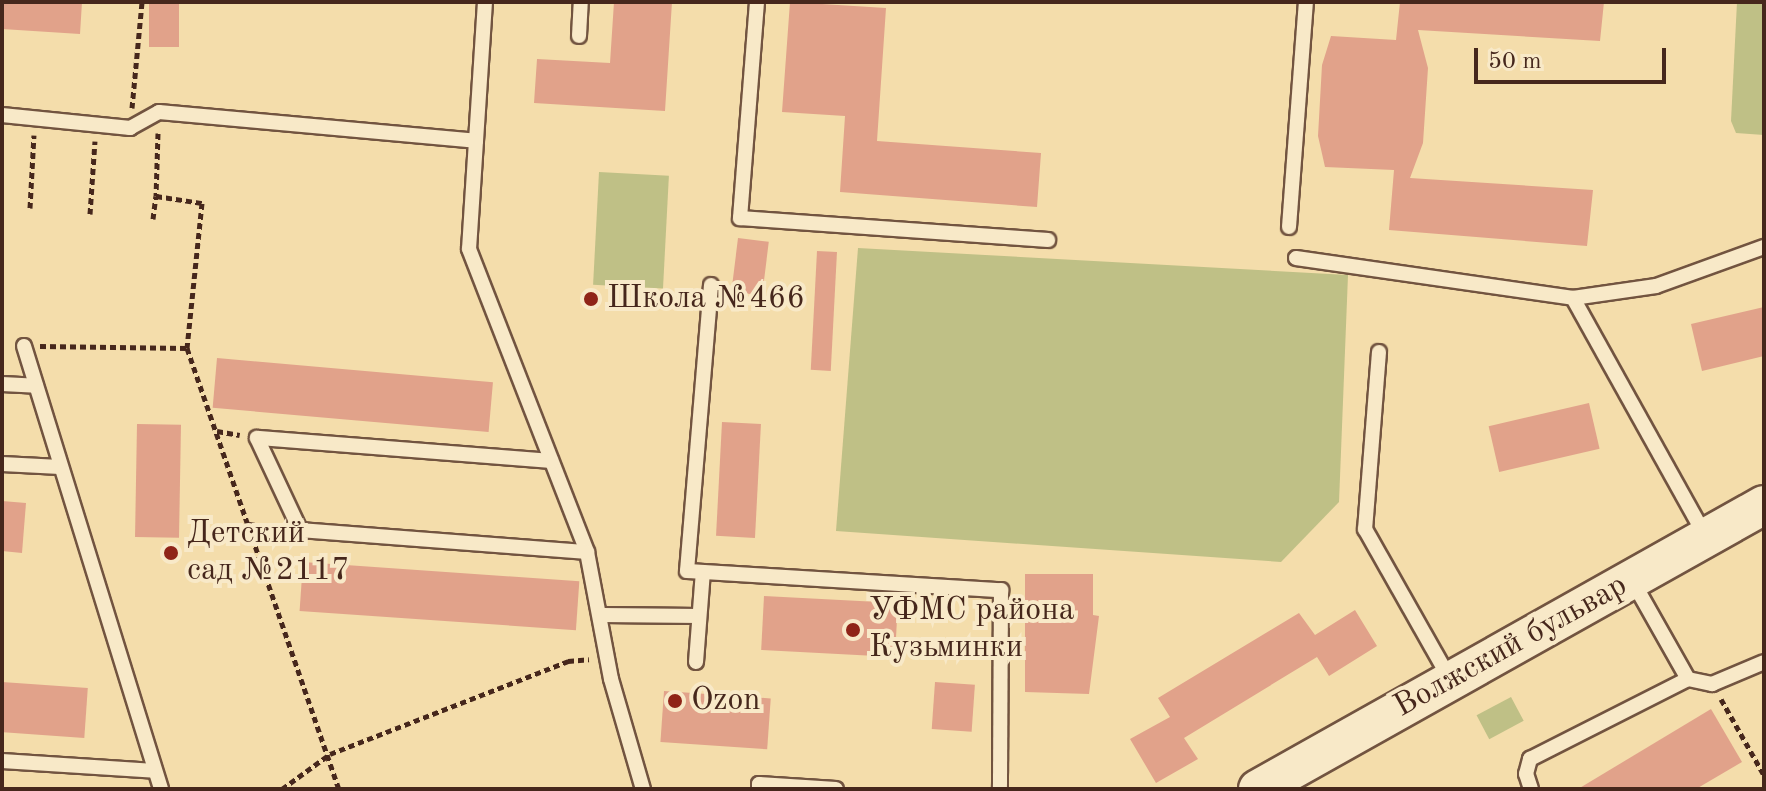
<!DOCTYPE html>
<meta charset="utf-8">
<style>
body{margin:0}
#map{position:relative;width:1766px;height:791px;overflow:hidden;background:#f4ddab;font-family:"Old Standard TT",serif}
div>[style]{position:absolute}
[style*='--x']{left:calc(var(--x)*1px);top:calc(var(--y)*1px);width:calc(var(--w)*1px);rotate:calc(var(--a)*1deg)}
.green>*{inset:0;background:#bfc086;transform-origin:0 0}
.building>*{inset:0;background:#e1a28a;transform-origin:0 0}
.path>*{height:5px;margin-top:-2.5px;transform-origin:0;background:repeating-linear-gradient(90deg,#46271c 0 6px,transparent 0 10px)}
.roads{filter:drop-shadow(2px 0 #725440) drop-shadow(-2px 0 #725440) drop-shadow(0 2px #725440) drop-shadow(0 -2px #725440)}
.lane>*{height:14px;margin:-7px;padding:0 7px;transform-origin:7px;border-radius:7px;background:#f8e9c8}
.secondary>*{height:38px;margin:-19px;padding:0 19px;transform-origin:19px;border-radius:19px;background:#f8e9c8}
.dots>*{width:22px;height:22px;translate:-50% -50%;box-sizing:border-box;border:4px solid #f8e9c8;border-radius:50%}
span{translate:-50% -50%;white-space:nowrap;text-align:center;line-height:1.15;-webkit-text-stroke:8px #f8e9c8;paint-order:stroke}
.poi-label{font-size:32px;color:#46271c}
.left{translate:0 -50%;text-align:left}
.street-label{font-size:32px;color:#46271c}
.frame{position:absolute;inset:0;border:4px solid #46271c;pointer-events:none}
.scale{position:absolute;left:1474px;top:48px;width:192px;height:36px;box-sizing:border-box;border:4px solid #46271c;border-top:0;padding-left:10px;font-size:24px;line-height:28px;white-space:nowrap;color:#46271c;-webkit-text-stroke:6px #f8e9c8;paint-order:stroke}
</style>
<div id="map">
<div class="green">
<i style="clip-path:polygon(1737px 2px,1764px 2px,1764px 135px,1736px 133px,1731px 121px)"></i>
<i style="left:599px;top:172px;width:70px;height:113px;rotate:3deg"></i>
<i style="clip-path:polygon(858px 248px,1348px 275px,1339px 502px,1281px 562px,836px 531px)"></i>
<i style="left:1511px;top:697px;width:27px;height:39px;rotate:62deg"></i>
</div>
<div class="building">
<i style="clip-path:polygon(2px 2px,82px 2px,80px 34px,2px 29px)"></i>
<i style="left:149px;top:2px;width:30px;height:45px"></i>
<i style="clip-path:polygon(614px 2px,672px 2px,665px 111px,534px 103px,537px 59px,610px 63px)"></i>
<i style="clip-path:polygon(790px 2px,886px 8px,877px 141px,1041px 153px,1037px 207px,840px 192px,845px 116px,782px 112px)"></i>
<i style="clip-path:polygon(1400px 2px,1604px 2px,1600px 41px,1418px 30px,1428px 68px,1423px 143px,1410px 178px,1593px 190px,1587px 246px,1389px 230px,1394px 170px,1325px 167px,1318px 136px,1322px 65px,1331px 36px,1396px 40px)"></i>
<i style="left:738px;top:238px;width:31px;height:54px;rotate:7deg"></i>
<i style="left:817px;top:251px;width:20px;height:119px;rotate:3deg"></i>
<i style="clip-path:polygon(1764px 307px,1764px 356px,1702px 371px,1691px 324px)"></i>
<i style="left:217px;top:358px;width:277px;height:50px;rotate:5deg"></i>
<i style="left:1589px;top:403px;width:47px;height:103px;rotate:77deg"></i>
<i style="left:722px;top:422px;width:39px;height:114px;rotate:3deg"></i>
<i style="left:137px;top:424px;width:44px;height:113px;rotate:1deg"></i>
<i style="clip-path:polygon(2px 501px,26px 503px,22px 553px,2px 551px)"></i>
<i style="left:303px;top:562px;width:277px;height:49px;rotate:4deg"></i>
<i style="clip-path:polygon(1025px 574px,1093px 574px,1093px 615px,1099px 616px,1089px 694px,1025px 692px)"></i>
<i style="left:764px;top:596px;width:134px;height:54px;rotate:3deg"></i>
<i style="clip-path:polygon(1355px 610px,1377px 646px,1329px 676px,1317px 657px,1184px 738px,1198px 759px,1156px 783px,1130px 739px,1170px 717px,1158px 698px,1299px 613px,1315px 635px)"></i>
<i style="left:2px;top:682px;width:86px;height:50px;rotate:4deg"></i>
<i style="left:935px;top:682px;width:40px;height:47px;rotate:4deg"></i>
<i style="left:664px;top:691px;width:107px;height:51px;rotate:4deg"></i>
<i style="clip-path:polygon(1711px 709px,1742px 762px,1696px 789px,1578px 789px)"></i>
</div>
<div class="path">
<i style="--x:132;--y:108;--w:106;--a:-84.6"></i>
<i style="--x:158;--y:133;--w:63;--a:91.8"></i>
<i style="--x:156;--y:196;--w:47;--a:8.7"></i>
<i style="--x:202;--y:203;--w:146;--a:95.9"></i>
<i style="--x:187;--y:348;--w:466;--a:71"></i>
<i style="--x:30;--y:208;--w:73;--a:-86.9"></i>
<i style="--x:90;--y:214;--w:73;--a:-86.1"></i>
<i style="--x:153;--y:219;--w:23;--a:-83"></i>
<i style="--x:40;--y:346;--w:147;--a:0.8"></i>
<i style="--x:217;--y:431;--w:23;--a:10"></i>
<i style="--x:249;--y:524;--w:30;--a:8"></i>
<i style="--x:1721;--y:699;--w:87;--a:60.5"></i>
<i style="--x:282;--y:789;--w:59;--a:-36.1"></i>
<i style="--x:330;--y:754;--w:256;--a:-21.3"></i>
<i style="--x:568;--y:661;--w:21;--a:-5"></i>
</div>
<div class="roads">
<div class="lane">
<i style="--x:757;--y:2;--w:217;--a:94.5"></i>
<i style="--x:740;--y:218;--w:309;--a:4.1"></i>
<i style="--x:579;--y:36;--w:34;--a:-87"></i>
<i style="--x:2;--y:115;--w:129;--a:5.8"></i>
<i style="--x:130;--y:128;--w:33;--a:-29"></i>
<i style="--x:159;--y:112;--w:318;--a:5.2"></i>
<i style="--x:476;--y:141;--w:139;--a:-86.3"></i>
<i style="--x:476;--y:141;--w:108;--a:93.7"></i>
<i style="--x:469;--y:249;--w:325;--a:68.7"></i>
<i style="--x:587;--y:552;--w:129;--a:79.3"></i>
<i style="--x:611;--y:679;--w:115;--a:73.8"></i>
<i style="--x:1289;--y:227;--w:226;--a:-85.7"></i>
<i style="--x:1296;--y:258;--w:280;--a:8.2"></i>
<i style="--x:1573;--y:298;--w:84;--a:-8.2"></i>
<i style="--x:1656;--y:286;--w:115;--a:-19.9"></i>
<i style="--x:711;--y:285;--w:287;--a:94.8"></i>
<i style="--x:687;--y:571;--w:315;--a:3.5"></i>
<i style="--x:1001;--y:590;--w:199;--a:90.3"></i>
<i style="--x:1573;--y:298;--w:274;--a:60.9"></i>
<i style="--x:24;--y:346;--w:464;--a:72.8"></i>
<i style="--x:1379;--y:352;--w:178;--a:94.5"></i>
<i style="--x:1365;--y:529;--w:175;--a:60.5"></i>
<i style="--x:2;--y:384;--w:34;--a:3"></i>
<i style="--x:551;--y:461;--w:295;--a:-175.5"></i>
<i style="--x:257;--y:438;--w:102;--a:64.9"></i>
<i style="--x:300;--y:530;--w:288;--a:4.4"></i>
<i style="--x:2;--y:464;--w:58;--a:3"></i>
<i style="--x:1632;--y:580;--w:114;--a:60.5"></i>
<i style="--x:1688;--y:679;--w:25;--a:12"></i>
<i style="--x:1712;--y:684;--w:56;--a:-22.9"></i>
<i style="--x:603;--y:615;--w:96;--a:0.6"></i>
<i style="--x:696;--y:662;--w:90;--a:-85.6"></i>
<i style="--x:2;--y:761;--w:153;--a:3.7"></i>
<i style="--x:759;--y:789;--w:5;--a:-90"></i>
<i style="--x:759;--y:784;--w:77;--a:3.7"></i>
<i style="--x:1531;--y:789;--w:16;--a:-108"></i>
<i style="--x:1526;--y:774;--w:16;--a:-75"></i>
<i style="--x:1530;--y:759;--w:177;--a:-26.9"></i>
</div>
<div class="secondary">
<i style="--x:1258;--y:789;--w:580;--a:-29.3"></i>
</div>
</div>
<div class="dots">
<i style="left:591px;top:299px;background:#8f2418"></i>
<i style="left:171px;top:553px;background:#8f2418"></i>
<i style="left:853px;top:630px;background:#8f2418"></i>
<i style="left:675px;top:701px;background:#8f2418"></i>
</div>
<div class="poi-label">
<span class="left" style="left:607px;top:299px">Школа №466</span>
<span class="left" style="left:187px;top:553px">Детский<br>сад №2117</span>
<span class="left" style="left:869px;top:630px">УФМС района<br>Кузьминки</span>
<span class="left" style="left:691px;top:701px">Ozon</span>
</div>
<div class="street-label">
<span style="left:1511px;top:647px;rotate:-29deg">Волжский бульвар</span>
</div>
<div class="frame"></div>
<div class="scale">50 m</div>
</div>
